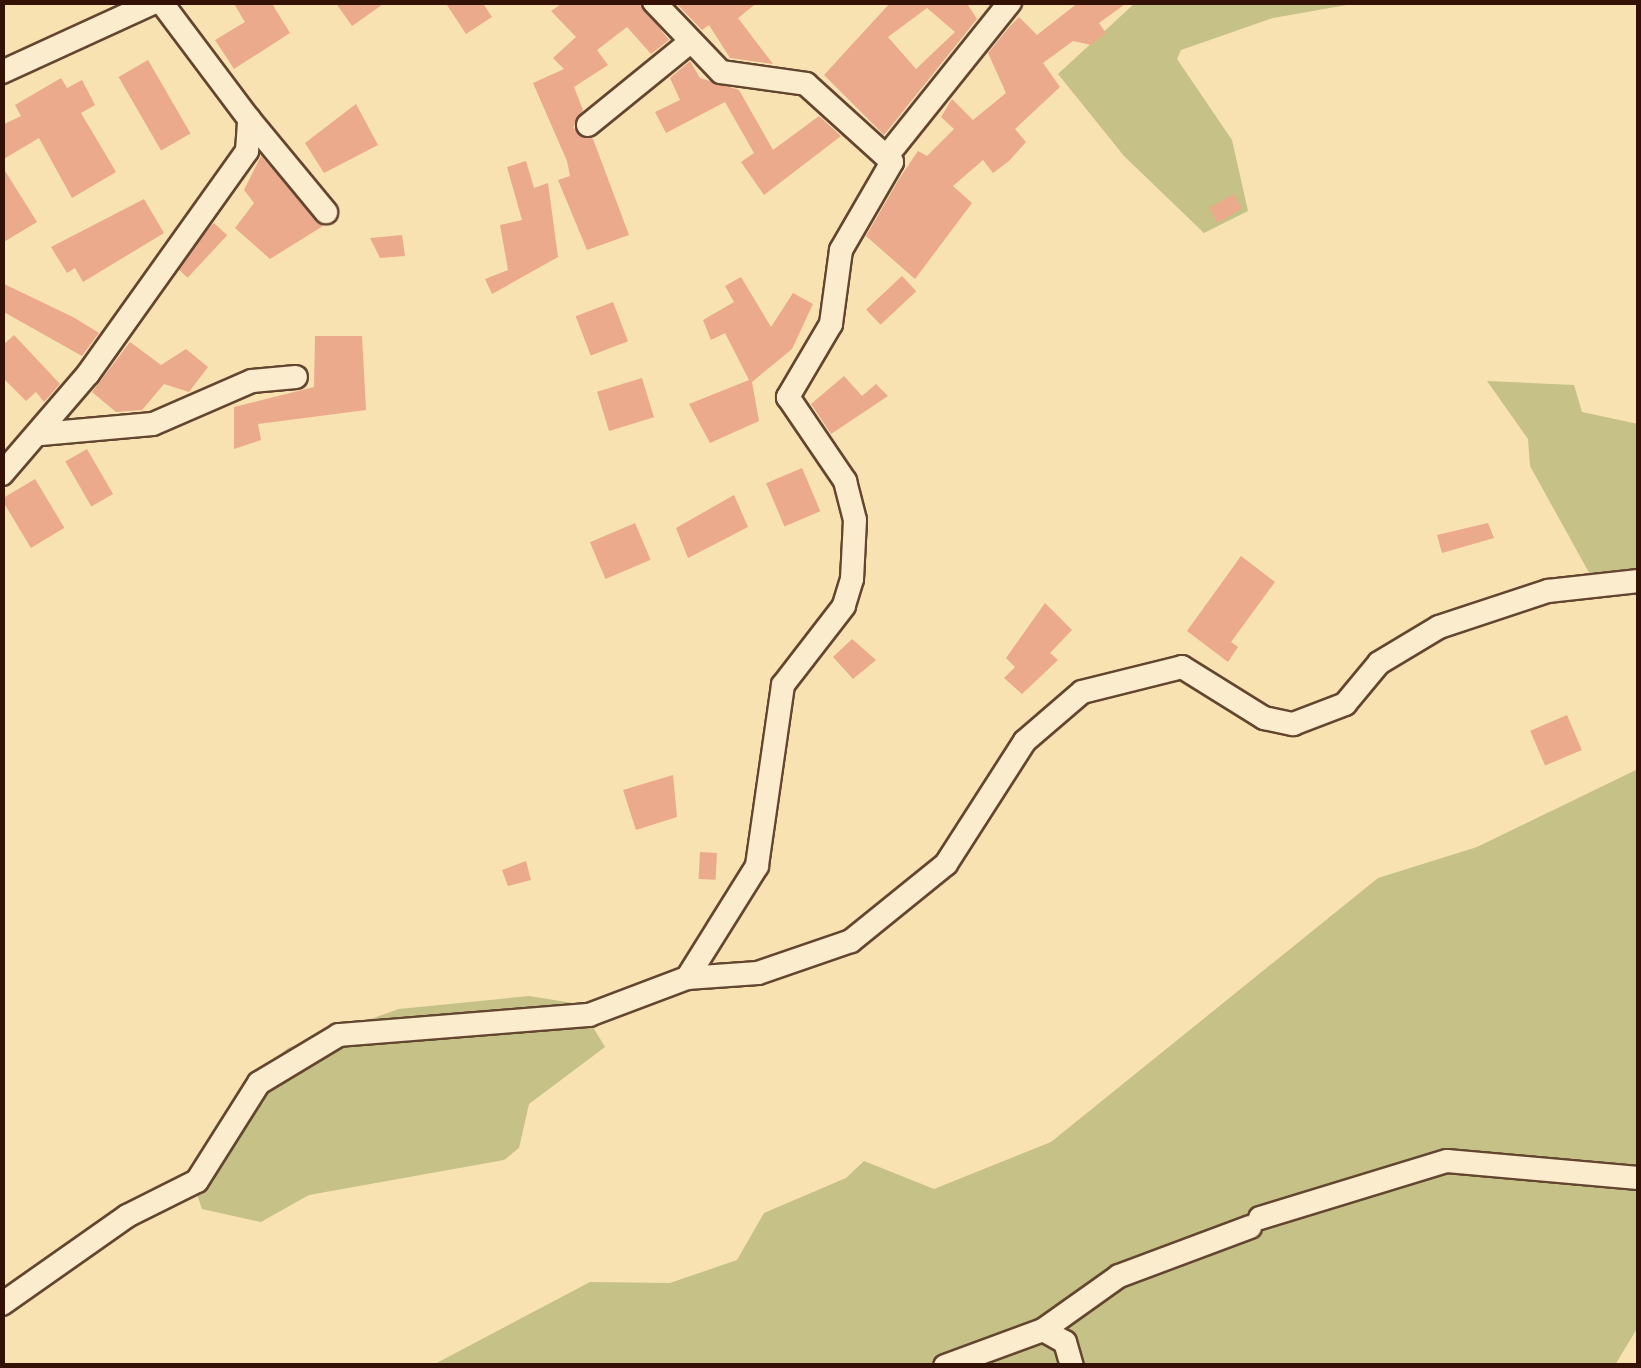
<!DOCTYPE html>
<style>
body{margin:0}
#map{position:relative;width:1641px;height:1368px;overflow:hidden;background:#f8e2b2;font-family:"Libre Bodoni",serif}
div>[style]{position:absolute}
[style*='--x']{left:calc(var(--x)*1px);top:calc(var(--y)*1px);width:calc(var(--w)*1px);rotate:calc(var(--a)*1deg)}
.green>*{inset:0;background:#c5c187}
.building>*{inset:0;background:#ebaa8b;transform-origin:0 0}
.roads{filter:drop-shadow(2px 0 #644630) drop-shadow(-2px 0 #644630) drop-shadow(0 2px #644630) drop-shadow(0 -2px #644630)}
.minor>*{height:22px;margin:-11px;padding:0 11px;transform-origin:11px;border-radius:11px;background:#faeccd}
span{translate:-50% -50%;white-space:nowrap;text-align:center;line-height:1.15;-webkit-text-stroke:8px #faeccd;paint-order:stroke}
.frame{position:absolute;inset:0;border:5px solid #331205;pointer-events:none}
</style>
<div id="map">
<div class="green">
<i style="clip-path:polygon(1135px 3px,1358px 3px,1273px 18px,1181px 50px,1177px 59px,1232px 140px,1248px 211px,1204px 233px,1124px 156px,1058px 74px)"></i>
<i style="clip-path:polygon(1487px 381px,1574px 385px,1582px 412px,1638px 424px,1638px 575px,1592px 578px,1530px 466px,1528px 439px)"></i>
<i style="clip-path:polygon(1638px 769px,1638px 1327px,1615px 1365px,431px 1366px,590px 1282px,670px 1283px,737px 1260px,764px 1213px,846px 1178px,864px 1161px,934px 1189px,1051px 1142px,1378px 878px,1477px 847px)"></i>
<i style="clip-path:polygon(529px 996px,579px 1004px,605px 1047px,529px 1104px,519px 1148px,504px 1160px,309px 1195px,261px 1222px,202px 1209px,192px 1180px,251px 1079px,288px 1048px,399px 1009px)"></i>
</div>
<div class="building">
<i style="clip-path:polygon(233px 2px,271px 2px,290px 33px,234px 69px,215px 40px,245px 22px)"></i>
<i style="clip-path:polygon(335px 2px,386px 2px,352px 26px)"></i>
<i style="clip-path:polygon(445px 2px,482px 2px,492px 17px,466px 34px)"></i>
<i style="clip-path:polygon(564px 2px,639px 2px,669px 40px,651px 54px,627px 27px,597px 50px,608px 65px,574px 87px,583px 110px,573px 128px,593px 139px,629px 235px,587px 250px,558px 180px,570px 176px,567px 161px,533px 83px,564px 69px,553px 58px,576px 37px,551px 11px)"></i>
<i style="clip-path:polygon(758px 2px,738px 18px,773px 64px,730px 58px,709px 25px,702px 30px,677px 4px)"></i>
<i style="clip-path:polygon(evenodd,891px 2px,966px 2px,977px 19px,884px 135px,824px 75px,891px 2px,927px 8px,955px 32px,916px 69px,888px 37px,927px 8px)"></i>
<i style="clip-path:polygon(1079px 2px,1128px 2px,1099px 23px,1106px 33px,1091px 45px,1073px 41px,1043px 63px,1060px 87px,1015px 129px,1026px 142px,1009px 161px,993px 173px,983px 160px,953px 186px,972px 203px,915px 279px,866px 236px,899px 179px,918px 151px,927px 156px,954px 129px,941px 117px,952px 99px,973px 120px,1006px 93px,988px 53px,1010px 26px,1019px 17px,1037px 35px)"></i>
<i style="left:148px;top:60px;width:85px;height:34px;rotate:60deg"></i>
<i style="clip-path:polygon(690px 61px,700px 78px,739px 90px,773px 150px,819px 116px,841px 136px,764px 195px,741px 162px,754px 153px,725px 102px,666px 133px,655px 112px,680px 100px,670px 78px)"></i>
<i style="clip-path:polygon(61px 78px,67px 88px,82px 80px,95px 105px,81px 113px,116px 172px,72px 198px,39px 138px,2px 160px,2px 125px,21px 116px,15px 105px)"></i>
<i style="clip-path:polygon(356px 104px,378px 145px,324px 173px,305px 143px)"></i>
<i style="clip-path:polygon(261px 156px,323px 226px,270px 259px,235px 228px,254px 203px,244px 190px)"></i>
<i style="clip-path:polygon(526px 161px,534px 188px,548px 183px,558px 257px,492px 294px,485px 279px,508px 270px,500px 225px,522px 220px,507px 167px)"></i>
<i style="clip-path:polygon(2px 166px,37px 222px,2px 243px)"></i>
<i style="left:1233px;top:194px;width:17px;height:28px;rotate:59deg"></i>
<i style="clip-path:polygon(144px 199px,164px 233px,83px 282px,75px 268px,67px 273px,51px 247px)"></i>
<i style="left:214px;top:223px;width:18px;height:58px;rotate:43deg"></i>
<i style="clip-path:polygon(402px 235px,405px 256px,380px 258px,370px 238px)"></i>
<i style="left:902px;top:276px;width:21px;height:49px;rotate:47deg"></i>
<i style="clip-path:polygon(741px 277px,771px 327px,793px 293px,813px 304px,792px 349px,752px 382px,759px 421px,710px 443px,689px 404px,749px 380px,725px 333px,711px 340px,703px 320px,734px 302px,725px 286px)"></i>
<i style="clip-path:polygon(2px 283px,73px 317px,99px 333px,82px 356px,2px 311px)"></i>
<i style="left:613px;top:302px;width:42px;height:40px;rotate:69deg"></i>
<i style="clip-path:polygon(14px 335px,60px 384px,44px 402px,36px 392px,26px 401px,2px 377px,2px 346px)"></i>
<i style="clip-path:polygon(315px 336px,362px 336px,366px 410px,258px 424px,261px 440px,234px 449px,234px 407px,314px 387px)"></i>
<i style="clip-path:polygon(130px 342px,161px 365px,186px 349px,208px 367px,189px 392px,164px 384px,142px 410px,116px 412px,92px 392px)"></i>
<i style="clip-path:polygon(844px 376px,862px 396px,876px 384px,888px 396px,831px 434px,811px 404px)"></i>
<i style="left:642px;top:378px;width:41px;height:47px;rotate:73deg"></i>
<i style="left:87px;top:449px;width:52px;height:25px;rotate:60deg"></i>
<i style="left:802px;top:468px;width:47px;height:39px;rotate:67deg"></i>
<i style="left:35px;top:479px;width:57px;height:39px;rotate:59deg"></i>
<i style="clip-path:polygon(734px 495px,748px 527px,688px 558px,676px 528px)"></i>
<i style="left:635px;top:523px;width:40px;height:49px;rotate:67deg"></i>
<i style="clip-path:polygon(1488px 523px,1494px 538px,1442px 553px,1437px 535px)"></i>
<i style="clip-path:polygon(1241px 556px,1275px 582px,1231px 642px,1238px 647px,1228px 662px,1187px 631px)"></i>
<i style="clip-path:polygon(1045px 603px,1072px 630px,1050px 653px,1058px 660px,1022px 694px,1004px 678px,1015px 667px,1006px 658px)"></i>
<i style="clip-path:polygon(852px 639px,876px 660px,853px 679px,833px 657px)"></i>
<i style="left:1567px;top:715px;width:38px;height:40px;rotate:67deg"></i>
<i style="clip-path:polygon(673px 775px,677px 817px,636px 830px,623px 790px)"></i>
<i style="left:700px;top:852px;width:17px;height:27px;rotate:3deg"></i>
<i style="clip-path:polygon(526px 861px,531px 880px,508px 886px,502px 870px)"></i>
</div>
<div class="roads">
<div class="minor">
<i style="--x:654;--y:2;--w:97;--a:46.3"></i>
<i style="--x:721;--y:72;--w:86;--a:8"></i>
<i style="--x:806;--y:84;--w:116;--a:42.2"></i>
<i style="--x:892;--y:162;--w:102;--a:120.1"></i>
<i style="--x:841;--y:250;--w:75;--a:97.7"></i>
<i style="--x:831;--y:324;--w:85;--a:120.5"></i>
<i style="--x:788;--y:397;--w:102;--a:55.8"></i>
<i style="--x:845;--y:481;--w:40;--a:75.6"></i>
<i style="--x:855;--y:520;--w:59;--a:92.9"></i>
<i style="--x:852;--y:579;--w:28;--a:107"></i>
<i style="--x:844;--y:606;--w:100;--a:127.7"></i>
<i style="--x:783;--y:685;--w:183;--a:98.2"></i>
<i style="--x:757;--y:866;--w:132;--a:122"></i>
<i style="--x:2;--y:72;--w:168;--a:-24.6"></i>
<i style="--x:249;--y:119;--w:121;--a:50.4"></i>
<i style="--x:588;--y:125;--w:132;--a:-39.1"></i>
<i style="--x:890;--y:152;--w:192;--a:-51.3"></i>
<i style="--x:41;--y:434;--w:112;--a:-5.1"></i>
<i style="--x:153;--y:424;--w:108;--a:-23.5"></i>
<i style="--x:252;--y:381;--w:44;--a:-5.2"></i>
<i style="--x:2;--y:474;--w:132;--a:-49.3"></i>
<i style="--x:88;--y:374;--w:274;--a:-54.5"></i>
<i style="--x:247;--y:151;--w:32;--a:-86"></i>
<i style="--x:249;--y:119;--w:146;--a:-126.9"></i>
<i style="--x:1260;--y:1218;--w:195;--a:-17"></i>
<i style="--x:1447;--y:1161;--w:192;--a:5.1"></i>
<i style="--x:2;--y:1304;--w:153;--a:-35.1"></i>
<i style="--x:127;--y:1216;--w:78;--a:-26.6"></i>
<i style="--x:197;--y:1181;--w:116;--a:-57.7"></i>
<i style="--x:259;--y:1083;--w:93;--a:-31"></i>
<i style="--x:339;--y:1035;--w:251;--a:-4.6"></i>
<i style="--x:589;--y:1015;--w:105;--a:-20.7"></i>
<i style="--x:687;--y:978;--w:71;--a:-4"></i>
<i style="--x:758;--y:973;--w:98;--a:-19"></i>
<i style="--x:851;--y:941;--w:122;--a:-39"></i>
<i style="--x:946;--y:864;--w:146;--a:-57.3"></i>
<i style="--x:1025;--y:741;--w:75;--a:-40.7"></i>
<i style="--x:1082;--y:692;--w:103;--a:-14"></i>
<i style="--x:1182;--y:667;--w:97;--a:31.9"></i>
<i style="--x:1264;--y:718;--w:30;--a:12"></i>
<i style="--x:1293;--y:724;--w:56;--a:-21"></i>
<i style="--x:1345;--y:704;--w:53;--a:-50.3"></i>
<i style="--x:1379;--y:663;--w:70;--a:-31"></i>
<i style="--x:1439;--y:627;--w:115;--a:-18.3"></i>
<i style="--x:1548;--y:591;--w:91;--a:-6.3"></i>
<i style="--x:1043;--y:1330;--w:93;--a:-35.4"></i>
<i style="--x:1119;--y:1276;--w:140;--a:-20.5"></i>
<i style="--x:945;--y:1366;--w:104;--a:-20.2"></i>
<i style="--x:1043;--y:1330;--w:25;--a:29"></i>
<i style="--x:1065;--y:1342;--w:25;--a:74"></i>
</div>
</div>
<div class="frame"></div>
</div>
